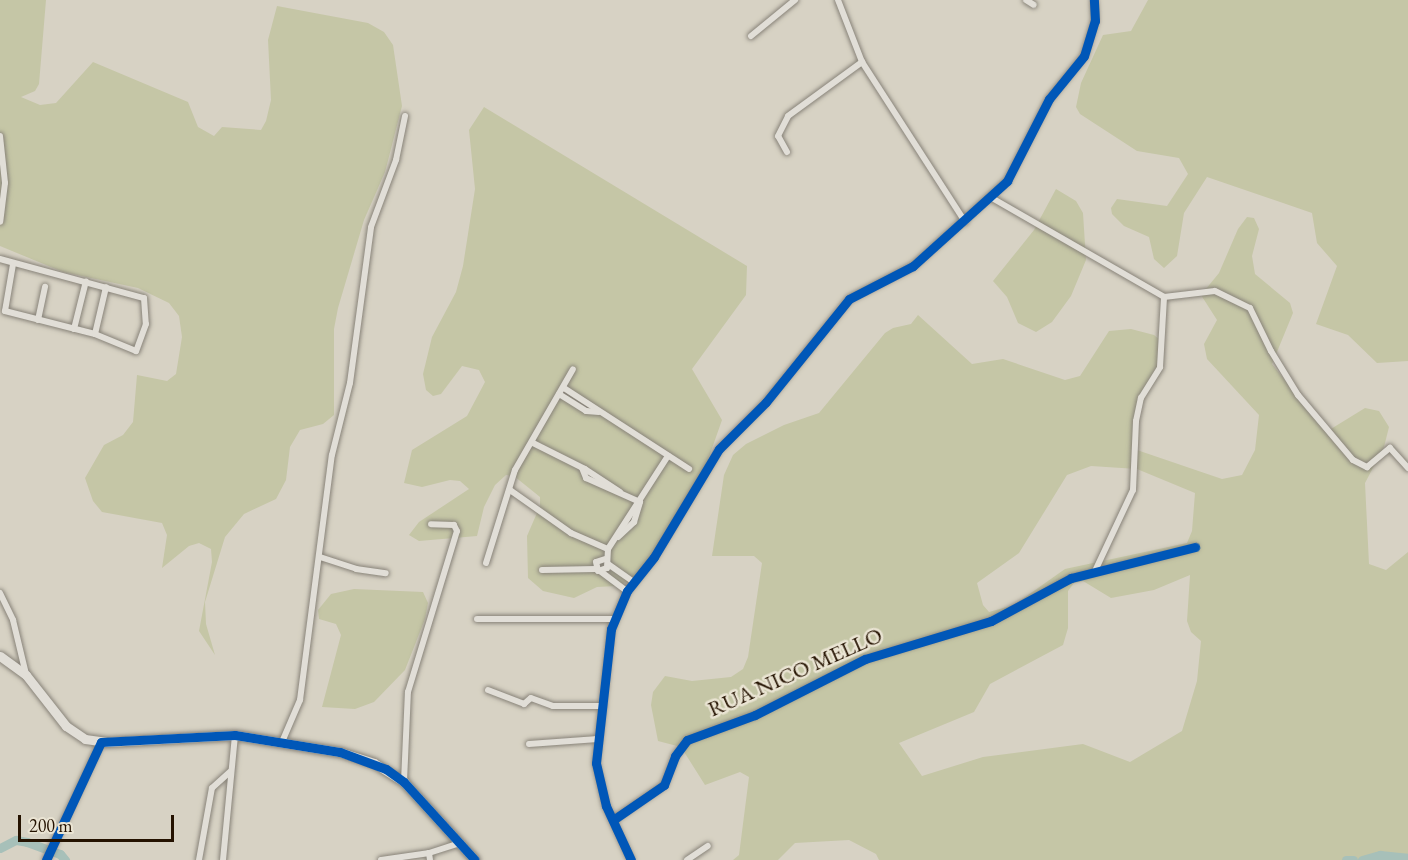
<!DOCTYPE html>
<style>
body{margin:0}
#map{position:relative;width:1408px;height:860px;overflow:hidden;background:#d7d2c4;font-family:"EB Garamond",serif}
div>[style]{position:absolute}
.green>*{inset:0;background:#c5c6a6}
.river>*{height:9px;margin:-4.5px;padding:0 4.5px;transform-origin:4.5px;border-radius:4.5px;background:#a7c0b9}
.roads{filter:drop-shadow(0 0 2px #888379) drop-shadow(0 0 2px #888379)}
.street>*{height:6px;margin:-3px;padding:0 3px;transform-origin:3px;border-radius:3px;background:#e1ded7}
.secondary>*{height:9px;margin:-4.5px;padding:0 4.5px;transform-origin:4.5px;border-radius:4.5px;background:#e1ded7}
.cycleway>*{height:9px;margin:-4.5px;padding:0 4.5px;transform-origin:4.5px;border-radius:4.5px;background:#0057b8}
span{translate:-50% -50%;white-space:nowrap;text-align:center;line-height:1.15;-webkit-text-stroke:5px #eae4d3;paint-order:stroke}
.street-label{font-size:22px;color:#241200}
.scale{position:absolute;left:18px;top:815px;width:156px;height:27px;box-sizing:border-box;border:3px solid #241200;border-top:0;padding-left:8px;font-size:18px;line-height:21px;white-space:nowrap;color:#241200;-webkit-text-stroke:4px #eae4d3;paint-order:stroke}
</style>
<div id="map">
<div class="green">
<i style="clip-path:polygon(0 0,46px 0,39px 84px,35px 91px,21px 97px,40px 105px,56px 103px,93px 62px,188px 102px,198px 127px,214px 136px,222px 127px,261px 130px,266px 121px,271px 100px,268px 40px,277px 6px,368px 23px,384px 32px,393px 45px,402px 106px,385px 172px,364px 220px,338px 308px,334px 329px,334px 415px,323px 424px,300px 430px,290px 447px,286px 480px,276px 499px,244px 514px,225px 537px,205px 602px,206px 624px,215px 655px,199px 631px,212px 562px,211px 549px,199px 543px,189px 546px,162px 568px,167px 535px,162px 523px,102px 512px,93px 501px,85px 478px,104px 445px,123px 435px,133px 422px,137px 375px,167px 381px,176px 374px,182px 337px,179px 316px,169px 303px,138px 288px,63px 272px,0 246px)"></i>
<i style="clip-path:polygon(1148px 0,1408px 0,1408px 361px,1377px 363px,1348px 335px,1316px 324px,1337px 266px,1317px 243px,1312px 213px,1207px 177px,1184px 213px,1177px 256px,1164px 268px,1154px 259px,1149px 237px,1124px 226px,1112px 214px,1111px 208px,1117px 199px,1167px 206px,1188px 174px,1179px 158px,1137px 151px,1080px 114px,1076px 107px,1081px 83px,1103px 35px,1131px 31px)"></i>
<i style="clip-path:polygon(484px 107px,747px 266px,746px 295px,692px 369px,722px 420px,698px 488px,666px 542px,629px 581px,616px 586px,597px 587px,574px 598px,543px 591px,528px 578px,527px 536px,540px 506px,540px 497px,514px 476px,506px 475px,495px 485px,484px 507px,477px 536px,419px 541px,409px 535px,419px 522px,469px 489px,460px 481px,450px 480px,422px 487px,404px 483px,412px 450px,467px 416px,485px 382px,479px 370px,462px 366px,441px 394px,433px 396px,426px 390px,423px 374px,432px 337px,456px 292px,463px 266px,475px 189px,469px 130px)"></i>
<i style="clip-path:polygon(1056px 189px,1076px 201px,1083px 213px,1086px 260px,1071px 296px,1052px 322px,1036px 332px,1018px 323px,1007px 297px,993px 281px,1034px 230px)"></i>
<i style="clip-path:polygon(evenodd,1247px 217px,1254px 218px,1259px 229px,1252px 256px,1255px 274px,1290px 303px,1293px 313px,1272px 364px,1326px 432px,1365px 408px,1379px 411px,1389px 427px,1384px 447px,1365px 483px,1369px 564px,1386px 570px,1408px 552px,1408px 860px,879px 860px,876px 854px,849px 840px,795px 843px,778px 860px,733px 860px,739px 855px,749px 777px,740px 772px,705px 785px,681px 747px,658px 741px,651px 705px,653px 692px,665px 676px,692px 681px,731px 677px,743px 669px,748px 657px,762px 563px,754px 556px,712px 556px,724px 475px,733px 455px,746px 444px,784px 425px,819px 413px,885px 333px,893px 328px,911px 324px,918px 315px,972px 364px,1003px 359px,1065px 380px,1080px 376px,1109px 331px,1131px 329px,1154px 335px,1160px 340px,1158px 365px,1134px 425px,1134px 449px,1222px 479px,1242px 475px,1255px 450px,1259px 415px,1207px 359px,1204px 344px,1217px 320px,1201px 295px,1219px 273px,1238px 229px,1247px 217px,1091px 466px,1137px 469px,1195px 493px,1192px 531px,1187px 543px,1065px 569px,1014px 605px,989px 612px,983px 605px,977px 583px,1019px 553px,1067px 475px,1091px 466px,1247px 217px,1190px 575px,1187px 621px,1191px 632px,1201px 641px,1197px 681px,1182px 731px,1130px 762px,1083px 744px,983px 757px,922px 776px,899px 743px,974px 712px,990px 684px,1063px 645px,1068px 628px,1068px 591px,1074px 583px,1083px 581px,1111px 598px,1154px 590px,1190px 575px)"></i>
<i style="clip-path:polygon(354px 589px,423px 592px,428px 603px,425px 619px,405px 670px,374px 702px,355px 709px,322px 707px,341px 635px,336px 624px,319px 619px,318px 610px,331px 594px)"></i>
</div>
<div class="river">
<i style="left:0;top:848px;width:18px;rotate:-27deg"></i>
<i style="left:16px;top:840px;width:11px;rotate:10deg"></i>
<i style="left:27px;top:842px;width:35px;rotate:20deg"></i>
<i style="left:60px;top:854px;width:8px;rotate:50deg"></i>
<i style="left:1346px;top:860px;width:7px"></i>
<i style="left:1362px;top:860px;width:19px;rotate:-16deg"></i>
<i style="left:1380px;top:855px;width:28px;rotate:6deg"></i>
</div>
<div class="roads">
<div class="street">
<i style="left:838px;top:0;width:66px;rotate:68.8deg"></i>
<i style="left:862px;top:62px;width:190px;rotate:57.2deg"></i>
<i style="left:1026px;top:0;width:9px;rotate:32deg"></i>
<i style="left:751px;top:36px;width:57px;rotate:-39.3deg"></i>
<i style="left:0;top:136px;width:47px;rotate:83.9deg"></i>
<i style="left:5px;top:183px;width:39px;rotate:97deg"></i>
<i style="left:787px;top:152px;width:18px;rotate:-119deg"></i>
<i style="left:778px;top:136px;width:22px;rotate:-63deg"></i>
<i style="left:788px;top:116px;width:92px;rotate:-36.1deg"></i>
<i style="left:992px;top:198px;width:198px;rotate:29.9deg"></i>
<i style="left:0;top:259px;width:149px;rotate:15.2deg"></i>
<i style="left:144px;top:298px;width:26px;rotate:86deg"></i>
<i style="left:146px;top:324px;width:29px;rotate:110deg"></i>
<i style="left:136px;top:351px;width:44px;rotate:-157.5deg"></i>
<i style="left:95px;top:334px;width:93px;rotate:-165.7deg"></i>
<i style="left:5px;top:311px;width:48px;rotate:-80.3deg"></i>
<i style="left:1164px;top:297px;width:51px;rotate:-6.7deg"></i>
<i style="left:1215px;top:291px;width:39px;rotate:26deg"></i>
<i style="left:1250px;top:308px;width:48px;rotate:64deg"></i>
<i style="left:1271px;top:351px;width:52px;rotate:58.5deg"></i>
<i style="left:1298px;top:395px;width:85px;rotate:49.8deg"></i>
<i style="left:1353px;top:460px;width:16px;rotate:27deg"></i>
<i style="left:1367px;top:467px;width:30px;rotate:-40deg"></i>
<i style="left:1390px;top:448px;width:27px;rotate:48deg"></i>
<i style="left:38px;top:320px;width:34px;rotate:-78deg"></i>
<i style="left:74px;top:329px;width:49px;rotate:-76deg"></i>
<i style="left:95px;top:334px;width:48px;rotate:-76.8deg"></i>
<i style="left:564px;top:388px;width:149px;rotate:32.9deg"></i>
<i style="left:559px;top:394px;width:32px;rotate:32deg"></i>
<i style="left:586px;top:411px;width:13px;rotate:4deg"></i>
<i style="left:533px;top:443px;width:58px;rotate:26.6deg"></i>
<i style="left:585px;top:469px;width:42px;rotate:33.3deg"></i>
<i style="left:582px;top:468px;width:11px;rotate:68deg"></i>
<i style="left:586px;top:478px;width:59px;rotate:24deg"></i>
<i style="left:510px;top:490px;width:75px;rotate:35.2deg"></i>
<i style="left:571px;top:533px;width:40px;rotate:23.4deg"></i>
<i style="left:618px;top:537px;width:22px;rotate:-43deg"></i>
<i style="left:634px;top:522px;width:21px;rotate:-73deg"></i>
<i style="left:320px;top:557px;width:38px;rotate:18deg"></i>
<i style="left:356px;top:569px;width:30px;rotate:8deg"></i>
<i style="left:605px;top:559px;width:9px;rotate:162deg"></i>
<i style="left:596px;top:562px;width:9px;rotate:77deg"></i>
<i style="left:598px;top:571px;width:9px;rotate:-18deg"></i>
<i style="left:607px;top:568px;width:19px;rotate:-87deg"></i>
<i style="left:608px;top:549px;width:111px;rotate:-57.2deg"></i>
<i style="left:486px;top:563px;width:97px;rotate:-72.7deg"></i>
<i style="left:515px;top:470px;width:116px;rotate:-60.1deg"></i>
<i style="left:608px;top:564px;width:32px;rotate:35deg"></i>
<i style="left:542px;top:570px;width:54px;rotate:-1.1deg"></i>
<i style="left:600px;top:571px;width:34px;rotate:37deg"></i>
<i style="left:1095px;top:571px;width:89px;rotate:-64.9deg"></i>
<i style="left:1133px;top:490px;width:69px;rotate:-87.5deg"></i>
<i style="left:1136px;top:421px;width:24px;rotate:-78deg"></i>
<i style="left:1141px;top:398px;width:36px;rotate:-58deg"></i>
<i style="left:1160px;top:367px;width:70px;rotate:-86.7deg"></i>
<i style="left:0;top:593px;width:30px;rotate:64deg"></i>
<i style="left:13px;top:620px;width:56px;rotate:76.5deg"></i>
<i style="left:477px;top:619px;width:136px"></i>
<i style="left:488px;top:690px;width:39px;rotate:21deg"></i>
<i style="left:524px;top:704px;width:9px;rotate:-41deg"></i>
<i style="left:531px;top:698px;width:23px;rotate:20deg"></i>
<i style="left:553px;top:706px;width:50px"></i>
<i style="left:282px;top:742px;width:46px;rotate:-66.8deg"></i>
<i style="left:300px;top:700px;width:247px;rotate:-82.6deg"></i>
<i style="left:332px;top:455px;width:74px;rotate:-76deg"></i>
<i style="left:350px;top:383px;width:157px;rotate:-82.3deg"></i>
<i style="left:371px;top:227px;width:72px;rotate:-69.5deg"></i>
<i style="left:396px;top:160px;width:45px;rotate:-78.4deg"></i>
<i style="left:529px;top:744px;width:69px;rotate:-4.1deg"></i>
<i style="left:404px;top:782px;width:90px;rotate:-87.5deg"></i>
<i style="left:408px;top:692px;width:168px;rotate:-73.1deg"></i>
<i style="left:457px;top:531px;width:7px;rotate:-117deg"></i>
<i style="left:454px;top:525px;width:23px;rotate:-178deg"></i>
<i style="left:613px;top:820px;width:62px;rotate:-34.5deg"></i>
<i style="left:664px;top:785px;width:31px;rotate:-69deg"></i>
<i style="left:675px;top:756px;width:20px;rotate:-53deg"></i>
<i style="left:687px;top:740px;width:72px;rotate:-20.2deg"></i>
<i style="left:755px;top:715px;width:123px;rotate:-27deg"></i>
<i style="left:865px;top:659px;width:132px;rotate:-16.8deg"></i>
<i style="left:991px;top:621px;width:91px;rotate:-28.3deg"></i>
<i style="left:1071px;top:578px;width:128px;rotate:-14deg"></i>
<i style="left:46px;top:860px;width:130px;rotate:-65deg"></i>
<i style="left:199px;top:860px;width:73px;rotate:-79.8deg"></i>
<i style="left:212px;top:788px;width:25px;rotate:-42deg"></i>
<i style="left:223px;top:860px;width:126px;rotate:-84.5deg"></i>
<i style="left:381px;top:860px;width:49px;rotate:-8.3deg"></i>
<i style="left:430px;top:860px;width:7px;rotate:-98deg"></i>
<i style="left:429px;top:853px;width:33px;rotate:-18deg"></i>
<i style="left:631px;top:860px;width:60px;rotate:-114.8deg"></i>
<i style="left:606px;top:806px;width:44px;rotate:-103.1deg"></i>
<i style="left:596px;top:763px;width:135px;rotate:-83.6deg"></i>
<i style="left:611px;top:629px;width:41px;rotate:-67.2deg"></i>
<i style="left:627px;top:591px;width:43px;rotate:-51.5deg"></i>
<i style="left:654px;top:557px;width:126px;rotate:-59deg"></i>
<i style="left:719px;top:449px;width:66px;rotate:-45deg"></i>
<i style="left:766px;top:402px;width:132px;rotate:-51.1deg"></i>
<i style="left:849px;top:299px;width:72px;rotate:-27.3deg"></i>
<i style="left:913px;top:266px;width:127px;rotate:-42.1deg"></i>
<i style="left:1007px;top:181px;width:92px;rotate:-62.9deg"></i>
<i style="left:1049px;top:99px;width:55px;rotate:-50.9deg"></i>
<i style="left:1084px;top:56px;width:37px;rotate:-73deg"></i>
<i style="left:1095px;top:21px;width:21px;rotate:-93deg"></i>
<i style="left:687px;top:860px;width:25px;rotate:-34deg"></i>
</div>
<div class="secondary">
<i style="left:0;top:656px;width:32px;rotate:36deg"></i>
<i style="left:26px;top:675px;width:65px;rotate:51.9deg"></i>
<i style="left:66px;top:726px;width:23px;rotate:34deg"></i>
<i style="left:85px;top:739px;width:22px;rotate:8deg"></i>
<i style="left:107px;top:742px;width:128px;rotate:-3.1deg"></i>
<i style="left:235px;top:735px;width:106px;rotate:9.2deg"></i>
<i style="left:340px;top:752px;width:36px;rotate:18deg"></i>
<i style="left:374px;top:763px;width:36px;rotate:32deg"></i>
<i style="left:404px;top:782px;width:105px;rotate:47.7deg"></i>
</div>
</div>
<div class="cycleway">
<i style="left:613px;top:820px;width:62px;rotate:-34.5deg"></i>
<i style="left:664px;top:785px;width:31px;rotate:-69deg"></i>
<i style="left:675px;top:756px;width:20px;rotate:-53deg"></i>
<i style="left:687px;top:740px;width:72px;rotate:-20.2deg"></i>
<i style="left:755px;top:715px;width:123px;rotate:-27deg"></i>
<i style="left:865px;top:659px;width:132px;rotate:-16.8deg"></i>
<i style="left:991px;top:621px;width:91px;rotate:-28.3deg"></i>
<i style="left:1071px;top:578px;width:128px;rotate:-14deg"></i>
<i style="left:46px;top:860px;width:130px;rotate:-65deg"></i>
<i style="left:101px;top:742px;width:134px;rotate:-3deg"></i>
<i style="left:235px;top:735px;width:106px;rotate:9.2deg"></i>
<i style="left:340px;top:752px;width:49px;rotate:20.3deg"></i>
<i style="left:386px;top:769px;width:22px;rotate:36deg"></i>
<i style="left:404px;top:782px;width:105px;rotate:47.7deg"></i>
<i style="left:631px;top:860px;width:60px;rotate:-114.8deg"></i>
<i style="left:606px;top:806px;width:44px;rotate:-103.1deg"></i>
<i style="left:596px;top:763px;width:135px;rotate:-83.6deg"></i>
<i style="left:611px;top:629px;width:41px;rotate:-67.2deg"></i>
<i style="left:627px;top:591px;width:43px;rotate:-51.5deg"></i>
<i style="left:654px;top:557px;width:126px;rotate:-59deg"></i>
<i style="left:719px;top:449px;width:66px;rotate:-45deg"></i>
<i style="left:766px;top:402px;width:132px;rotate:-51.1deg"></i>
<i style="left:849px;top:299px;width:72px;rotate:-27.3deg"></i>
<i style="left:913px;top:266px;width:127px;rotate:-42.1deg"></i>
<i style="left:1007px;top:181px;width:92px;rotate:-62.9deg"></i>
<i style="left:1049px;top:99px;width:55px;rotate:-50.9deg"></i>
<i style="left:1084px;top:56px;width:37px;rotate:-73deg"></i>
<i style="left:1095px;top:21px;width:21px;rotate:-93deg"></i>
</div>
<div class="street-label">
<span style="left:795px;top:672px;rotate:-24deg">RUA NICO MELLO</span>
</div>
<div class="scale">200 m</div>
</div>
